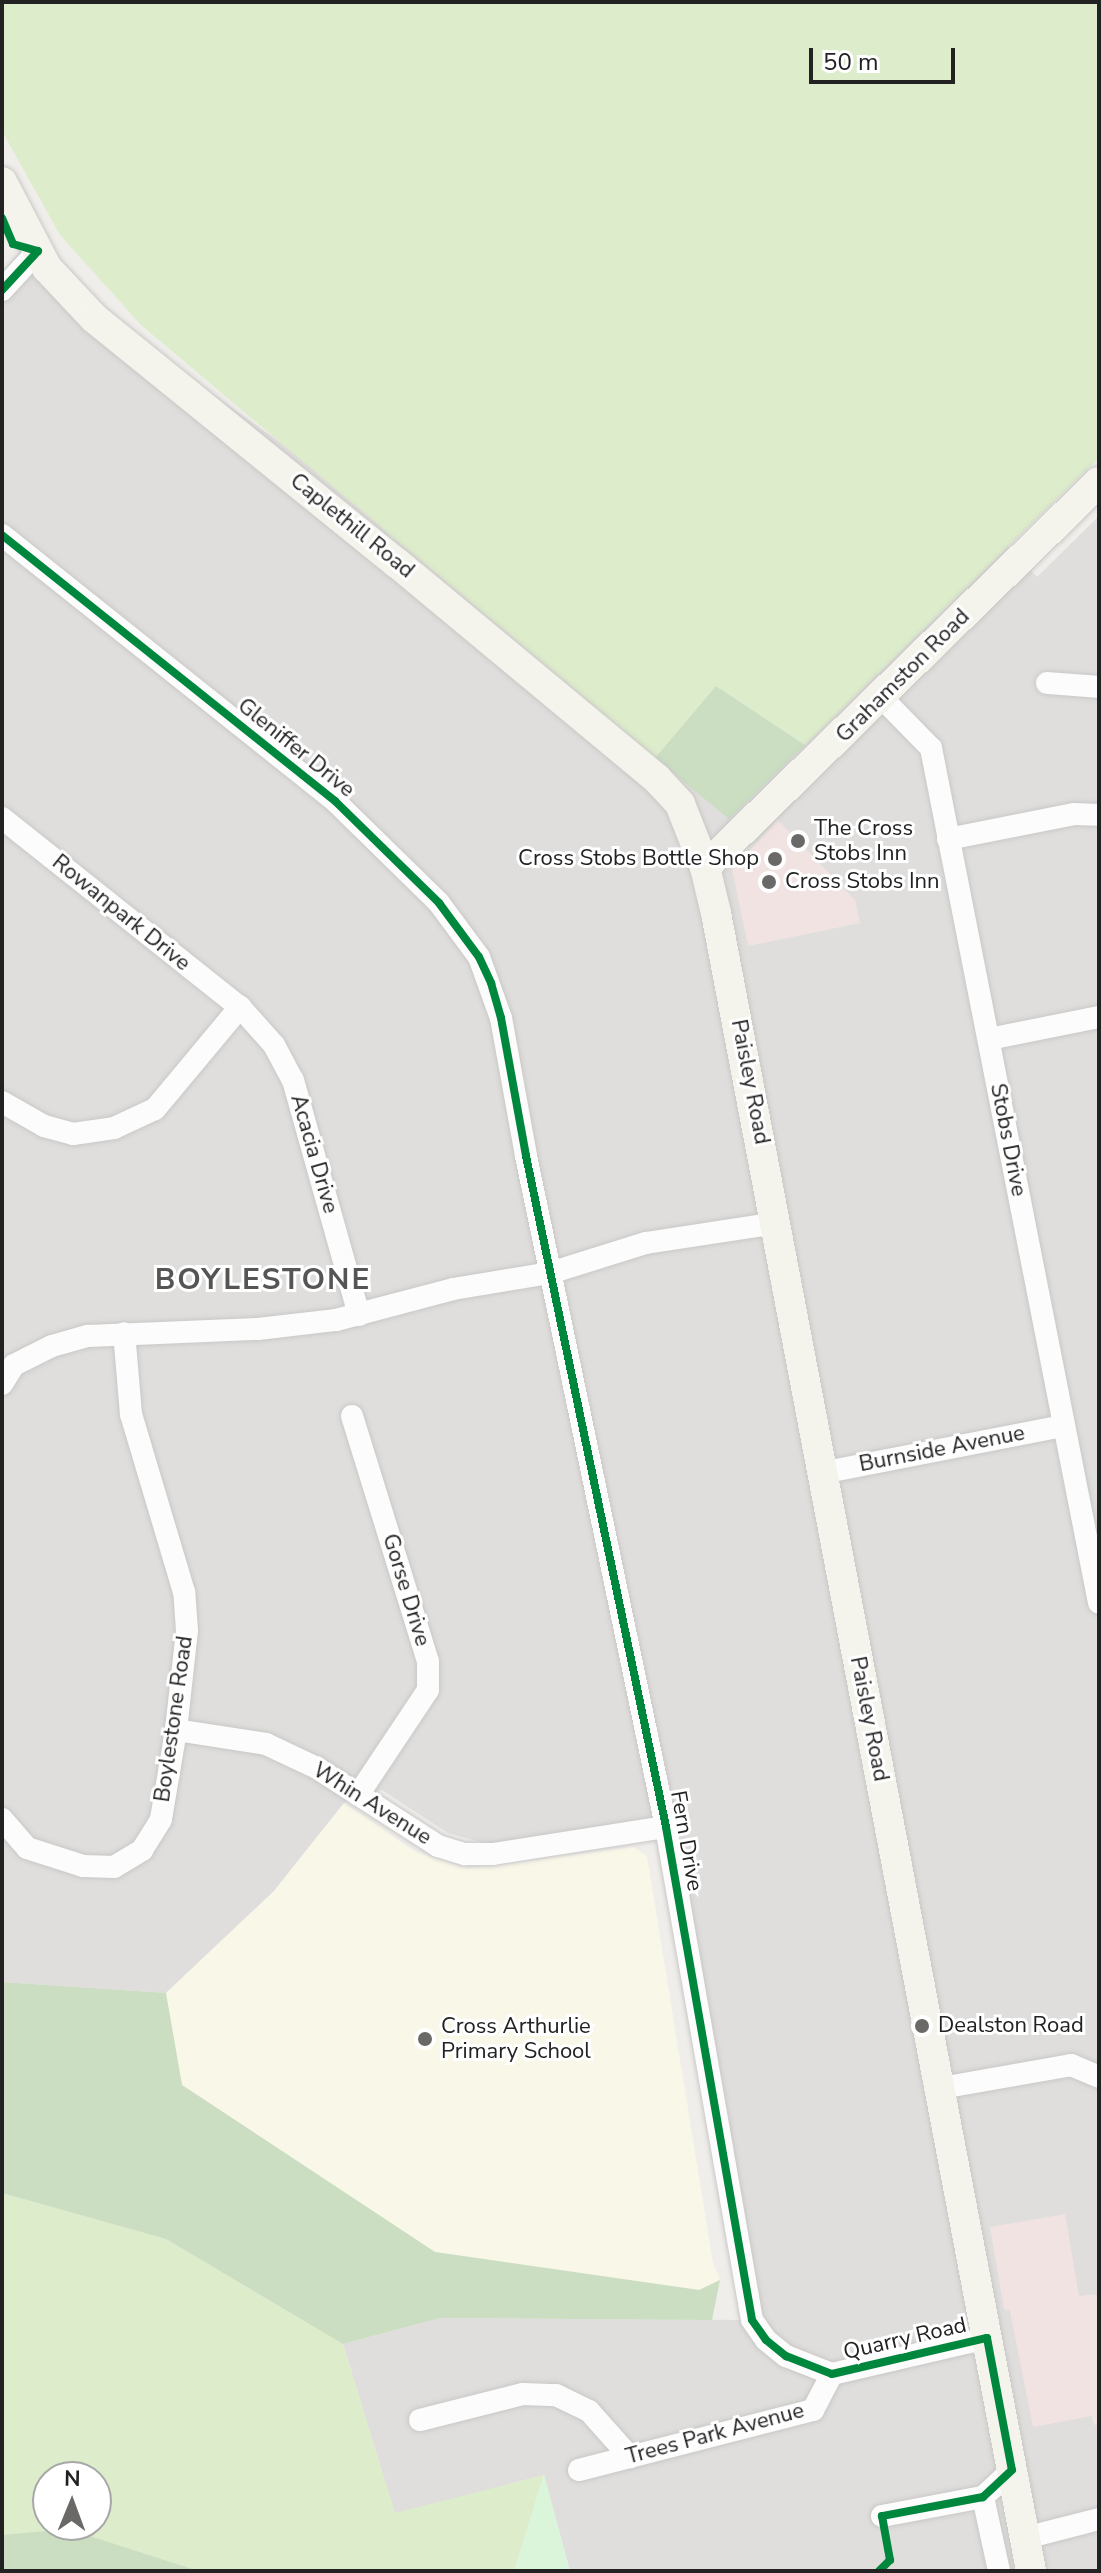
<!DOCTYPE html>
<style>
body{margin:0}
#map{position:relative;width:1101px;height:2573px;overflow:hidden;background:#f0eeeb;font-family:"Nunito Sans",sans-serif}
div>[style]{position:absolute}
.residential>*{inset:0;background:#dfdedc}
.commercial>*{inset:0;background:#f1e3e1}
.education>*{inset:0;background:#f8f7e8}
.grass>*{inset:0;background:#ddeccb}
.forest>*{inset:0;background:#cbdec1}
.park>*{inset:0;background:#daf5da}
.roads{filter:drop-shadow(0 0 2px #c9c8c7) drop-shadow(0 0 2px #c9c8c7)}
.minor>*{height:22px;margin:-11px;padding:0 11px;transform-origin:11px;border-radius:11px;background:#fdfcfc}
.secondary>*{height:30px;margin:-15px;padding:0 15px;transform-origin:15px;border-radius:15px;background:#f4f4ed}
.cycleway>*{height:8px;margin:-4px;padding:0 4px;transform-origin:4px;border-radius:4px;background:#00873e}
.dots>*{width:22px;height:22px;translate:-50% -50%;box-sizing:border-box;border:4px solid #fff;border-radius:50%}
span{translate:-50% -50%;white-space:nowrap;text-align:center;line-height:1.15;-webkit-text-stroke:6px #fff;paint-order:stroke}
.street-label{font-size:22px;color:#222}
.poi-label{font-size:22px;color:#222}
.left{translate:0 -50%;text-align:left}
.right{translate:-100% -50%;text-align:right}
.district-label{font-size:30px;color:#555;font-weight:700;letter-spacing:2px}
.frame{position:absolute;inset:0;border:4px solid #222;pointer-events:none}
.north{position:absolute;left:32px;top:2461px;width:80px;height:80px;box-sizing:border-box;background:#fff;border:2px solid #a7a7a7;border-radius:50%;rotate:1deg;font-size:22px;font-weight:700;line-height:32px;text-align:center;color:#222}
.north::after{content:'';display:block;margin:auto;width:28px;height:36px;background:#6a6968;clip-path:polygon(50% 0,100% 100%,50% 72%,0 100%)}
.scale{position:absolute;left:809px;top:48px;width:146px;height:36px;box-sizing:border-box;border:4px solid #222;border-top:0;padding-left:10px;font-size:24px;line-height:28px;white-space:nowrap;color:#222;-webkit-text-stroke:6px #fff;paint-order:stroke}
</style>
<div id="map">
<div class="residential">
<i style="clip-path:polygon(39px 229px,64px 270px,119px 327px,312px 465px,729px 818px,1008px 546px,1037px 577px,1099px 516px,1099px 2571px,570px 2571px,544px 2475px,395px 2514px,343px 2344px,440px 2318px,752px 2320px,679px 1818px,488px 1844px,448px 1833px,382px 1790px,344px 1803px,274px 1891px,166px 1993px,2px 1982px,2px 273px)"></i>
</div>
<div class="commercial">
<i style="clip-path:polygon(778px 820px,855px 900px,860px 923px,748px 946px,732px 869px)"></i>
<i style="clip-path:polygon(1065px 2214px,1079px 2296px,1096px 2294px,1099px 2309px,1099px 2424px,1094px 2425px,1092px 2416px,1033px 2427px,1010px 2311px,1004px 2309px,990px 2227px)"></i>
</div>
<div class="education">
<i style="clip-path:polygon(344px 1803px,416px 1852px,468px 1869px,633px 1847px,647px 1856px,713px 2263px,720px 2280px,700px 2290px,435px 2252px,182px 2085px,166px 1993px,274px 1891px)"></i>
</div>
<div class="grass">
<i style="clip-path:polygon(2px 2px,1099px 2px,1099px 458px,805px 745px,716px 686px,655px 758px,141px 325px,60px 235px,2px 131px)"></i>
<i style="clip-path:polygon(evenodd,2px 2193px,166px 2239px,343px 2344px,395px 2513px,544px 2475px,514px 2571px,2px 2571px,2px 2193px,48px 2477px,96px 2477px,96px 2525px,48px 2525px,48px 2477px)"></i>
</div>
<div class="forest">
<i style="clip-path:polygon(716px 686px,805px 745px,729px 819px,655px 758px)"></i>
<i style="clip-path:polygon(2px 1982px,166px 1993px,182px 2085px,435px 2252px,699px 2290px,720px 2280px,712px 2320px,440px 2318px,343px 2344px,166px 2239px,2px 2193px)"></i>
<i style="clip-path:polygon(68px 2529px,192px 2569px,194px 2571px,2px 2571px,2px 2535px)"></i>
</div>
<div class="park">
<i style="clip-path:polygon(544px 2475px,570px 2571px,514px 2571px)"></i>
</div>
<div class="roads">
<div class="minor">
<i style="left:2px;top:290px;width:53px;rotate:-47.3deg"></i>
<i style="left:2px;top:535px;width:426px;rotate:38.6deg"></i>
<i style="left:335px;top:801px;width:146px;rotate:44.4deg"></i>
<i style="left:439px;top:903px;width:67px;rotate:53.5deg"></i>
<i style="left:479px;top:957px;width:65px;rotate:70.2deg"></i>
<i style="left:501px;top:1018px;width:140px;rotate:79.7deg"></i>
<i style="left:526px;top:1156px;width:685px;rotate:78.21deg"></i>
<i style="left:666px;top:1827px;width:500px;rotate:80.1deg"></i>
<i style="left:752px;top:2320px;width:24px;rotate:55deg"></i>
<i style="left:766px;top:2340px;width:26px;rotate:39deg"></i>
<i style="left:786px;top:2356px;width:49px;rotate:21.4deg"></i>
<i style="left:832px;top:2374px;width:159px;rotate:-13.1deg"></i>
<i style="left:1047px;top:683px;width:52px;rotate:4.4deg"></i>
<i style="left:881px;top:697px;width:71px;rotate:45.6deg"></i>
<i style="left:931px;top:748px;width:871px;rotate:78.88deg"></i>
<i style="left:2px;top:818px;width:304px;rotate:38.5deg"></i>
<i style="left:240px;top:1007px;width:51px;rotate:48.2deg"></i>
<i style="left:274px;top:1045px;width:40px;rotate:62deg"></i>
<i style="left:293px;top:1080px;width:244px;rotate:74.3deg"></i>
<i style="left:948px;top:839px;width:128px;rotate:-11.2deg"></i>
<i style="left:1074px;top:814px;width:25px;rotate:2deg"></i>
<i style="left:989px;top:1039px;width:112px;rotate:-11.3deg"></i>
<i style="left:2px;top:1102px;width:48px;rotate:29.7deg"></i>
<i style="left:44px;top:1126px;width:30px;rotate:15deg"></i>
<i style="left:73px;top:1134px;width:41px;rotate:-8.3deg"></i>
<i style="left:114px;top:1128px;width:45px;rotate:-24.9deg"></i>
<i style="left:155px;top:1109px;width:133px;rotate:-50.2deg"></i>
<i style="left:2px;top:1384px;width:22px;rotate:-58deg"></i>
<i style="left:14px;top:1365px;width:42px;rotate:-26.6deg"></i>
<i style="left:52px;top:1346px;width:37px;rotate:-16deg"></i>
<i style="left:88px;top:1336px;width:170px;rotate:-2.4deg"></i>
<i style="left:258px;top:1329px;width:79px;rotate:-6.6deg"></i>
<i style="left:336px;top:1320px;width:121px;rotate:-14.8deg"></i>
<i style="left:453px;top:1289px;width:98px;rotate:-9.4deg"></i>
<i style="left:550px;top:1273px;width:101px;rotate:-17.4deg"></i>
<i style="left:646px;top:1243px;width:133px;rotate:-8.7deg"></i>
<i style="left:352px;top:1416px;width:257px;rotate:72.8deg"></i>
<i style="left:428px;top:1662px;width:28px;rotate:90deg"></i>
<i style="left:428px;top:1690px;width:126px;rotate:123.7deg"></i>
<i style="left:821px;top:1473px;width:247px;rotate:-11deg"></i>
<i style="left:176px;top:1730px;width:91px;rotate:8.8deg"></i>
<i style="left:266px;top:1744px;width:56px;rotate:25.2deg"></i>
<i style="left:317px;top:1768px;width:144px;rotate:32.8deg"></i>
<i style="left:438px;top:1846px;width:28px;rotate:17deg"></i>
<i style="left:465px;top:1854px;width:28px"></i>
<i style="left:493px;top:1854px;width:175px;rotate:-8.9deg"></i>
<i style="left:2px;top:1819px;width:38px;rotate:49deg"></i>
<i style="left:27px;top:1848px;width:59px;rotate:17.8deg"></i>
<i style="left:83px;top:1866px;width:31px;rotate:2deg"></i>
<i style="left:114px;top:1867px;width:33px;rotate:-31deg"></i>
<i style="left:142px;top:1850px;width:36px;rotate:-58deg"></i>
<i style="left:161px;top:1819px;width:90px;rotate:-80.4deg"></i>
<i style="left:176px;top:1730px;width:100px;rotate:-83.7deg"></i>
<i style="left:187px;top:1631px;width:39px;rotate:-94deg"></i>
<i style="left:184px;top:1592px;width:186px;rotate:-106.6deg"></i>
<i style="left:131px;top:1414px;width:81px;rotate:-94.9deg"></i>
<i style="left:941px;top:2088px;width:132px;rotate:-10deg"></i>
<i style="left:1071px;top:2065px;width:30px;rotate:23deg"></i>
<i style="left:420px;top:2420px;width:106px;rotate:-14.2deg"></i>
<i style="left:523px;top:2394px;width:33px;rotate:2deg"></i>
<i style="left:556px;top:2395px;width:37px;rotate:26deg"></i>
<i style="left:589px;top:2411px;width:62px;rotate:48.3deg"></i>
<i style="left:579px;top:2470px;width:242px;rotate:-14.4deg"></i>
<i style="left:813px;top:2410px;width:41px;rotate:-62.2deg"></i>
<i style="left:983px;top:2497px;width:76px;rotate:77.8deg"></i>
<i style="left:882px;top:2516px;width:103px;rotate:-10.7deg"></i>
<i style="left:983px;top:2497px;width:40px;rotate:-43deg"></i>
<i style="left:1025px;top:2538px;width:76px;rotate:-14.4deg"></i>
</div>
<div class="secondary">
<i style="left:2px;top:182px;width:97px;rotate:62.4deg"></i>
<i style="left:47px;top:268px;width:69px;rotate:46.8deg"></i>
<i style="left:94px;top:318px;width:390px;rotate:39deg"></i>
<i style="left:397px;top:563px;width:338px;rotate:39.7deg"></i>
<i style="left:657px;top:779px;width:34px;rotate:47deg"></i>
<i style="left:680px;top:804px;width:68px;rotate:68.4deg"></i>
<i style="left:705px;top:867px;width:47px;rotate:76.6deg"></i>
<i style="left:716px;top:913px;width:1688px;rotate:79.24deg"></i>
<i style="left:705px;top:867px;width:551px;rotate:-44.34deg"></i>
</div>
</div>
<div class="cycleway">
<i style="left:2px;top:218px;width:28px;rotate:67deg"></i>
<i style="left:13px;top:244px;width:26px;rotate:16deg"></i>
<i style="left:38px;top:251px;width:53px;rotate:132.7deg"></i>
<i style="left:2px;top:535px;width:426px;rotate:38.6deg"></i>
<i style="left:335px;top:801px;width:146px;rotate:44.4deg"></i>
<i style="left:439px;top:903px;width:67px;rotate:53.5deg"></i>
<i style="left:479px;top:957px;width:29px;rotate:65deg"></i>
<i style="left:491px;top:983px;width:36px;rotate:74deg"></i>
<i style="left:501px;top:1018px;width:140px;rotate:79.7deg"></i>
<i style="left:526px;top:1156px;width:685px;rotate:78.21deg"></i>
<i style="left:666px;top:1827px;width:500px;rotate:80.1deg"></i>
<i style="left:752px;top:2320px;width:24px;rotate:55deg"></i>
<i style="left:766px;top:2340px;width:26px;rotate:39deg"></i>
<i style="left:786px;top:2356px;width:49px;rotate:21.4deg"></i>
<i style="left:832px;top:2374px;width:159px;rotate:-13.1deg"></i>
<i style="left:987px;top:2338px;width:134px;rotate:79.3deg"></i>
<i style="left:1012px;top:2470px;width:40px;rotate:137deg"></i>
<i style="left:983px;top:2497px;width:103px;rotate:169.3deg"></i>
<i style="left:882px;top:2516px;width:45px;rotate:79.7deg"></i>
<i style="left:890px;top:2560px;width:16px;rotate:135deg"></i>
</div>
<div class="dots">
<i style="left:798px;top:841px;background:#6a6968"></i>
<i style="left:775px;top:859px;background:#6a6968"></i>
<i style="left:769px;top:882px;background:#6a6968"></i>
<i style="left:922px;top:2026px;background:#6a6968"></i>
<i style="left:425px;top:2039px;background:#6a6968"></i>
</div>
<div class="street-label">
<span style="left:352px;top:526px;rotate:39deg">Caplethill Road</span>
<span style="left:903px;top:676px;rotate:-45deg">Grahamston Road</span>
<span style="left:296px;top:748px;rotate:39deg">Gleniffer Drive</span>
<span style="left:121px;top:913px;rotate:39deg">Rowanpark Drive</span>
<span style="left:750px;top:1082px;rotate:79deg">Paisley Road</span>
<span style="left:1008px;top:1140px;rotate:79deg">Stobs Drive</span>
<span style="left:314px;top:1154px;rotate:74deg">Acacia Drive</span>
<span style="left:942px;top:1449px;rotate:-11deg">Burnside Avenue</span>
<span style="left:406px;top:1590px;rotate:73deg">Gorse Drive</span>
<span style="left:174px;top:1719px;rotate:-82deg">Boylestone Road</span>
<span style="left:869px;top:1719px;rotate:79deg">Paisley Road</span>
<span style="left:372px;top:1804px;rotate:32deg">Whin Avenue</span>
<span style="left:686px;top:1841px;rotate:80deg">Fern Drive</span>
<span style="left:905px;top:2339px;rotate:-13deg">Quarry Road</span>
<span style="left:715px;top:2434px;rotate:-15deg">Trees Park Avenue</span>
</div>
<div class="poi-label">
<span class="left" style="left:814px;top:841px">The Cross<br>Stobs Inn</span>
<span class="right" style="left:759px;top:859px">Cross Stobs Bottle Shop</span>
<span class="left" style="left:785px;top:882px">Cross Stobs Inn</span>
<span class="left" style="left:441px;top:2039px">Cross Arthurlie<br>Primary School</span>
<span class="left" style="left:938px;top:2026px">Dealston Road</span>
</div>
<div class="district-label">
<span style="left:263px;top:1280px">BOYLESTONE</span>
</div>
<div class="frame"></div>
<div class="north">N</div>
<div class="scale">50 m</div>
</div>
